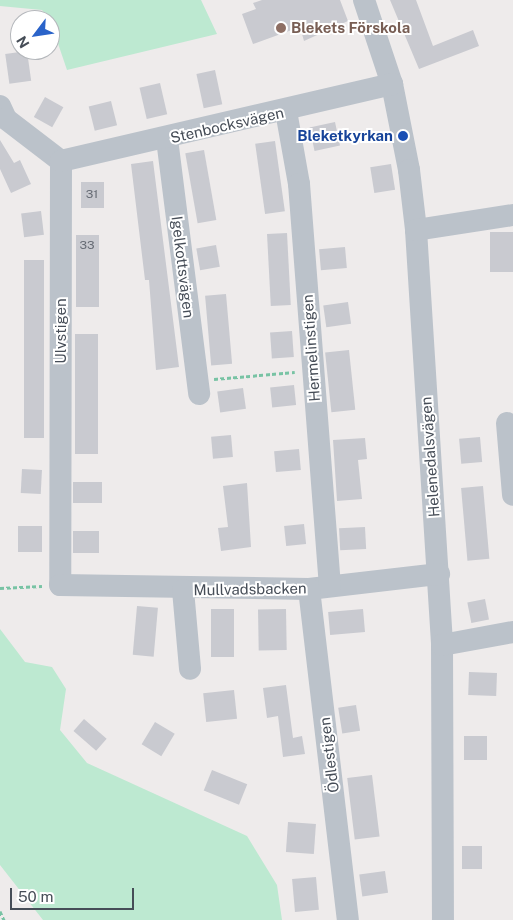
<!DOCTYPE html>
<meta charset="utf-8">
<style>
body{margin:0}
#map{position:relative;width:513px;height:920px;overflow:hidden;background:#eeebeb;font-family:"Public Sans",sans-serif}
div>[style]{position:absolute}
.green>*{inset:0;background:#bde9d1}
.building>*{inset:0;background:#c9cad0;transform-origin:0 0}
.path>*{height:3px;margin-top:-1.5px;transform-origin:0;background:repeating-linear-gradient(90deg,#78c3a4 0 4px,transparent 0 6.5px)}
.minor>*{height:22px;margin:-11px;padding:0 11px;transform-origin:11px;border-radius:11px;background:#bbc2ca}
.dots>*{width:14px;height:14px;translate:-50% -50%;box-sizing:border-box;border:2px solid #fff;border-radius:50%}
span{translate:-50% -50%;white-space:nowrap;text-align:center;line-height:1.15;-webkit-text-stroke:4px #fff;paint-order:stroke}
.number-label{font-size:12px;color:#676c75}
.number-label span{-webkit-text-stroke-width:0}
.education-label{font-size:15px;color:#785e54;font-weight:700}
.left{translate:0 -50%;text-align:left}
.street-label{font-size:15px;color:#464d57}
.transit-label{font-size:15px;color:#164399;font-weight:700}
.right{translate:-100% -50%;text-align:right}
.north{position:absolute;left:10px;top:10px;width:50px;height:50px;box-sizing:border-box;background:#fff;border:1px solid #b5b8bc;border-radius:50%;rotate:239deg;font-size:14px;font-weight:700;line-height:20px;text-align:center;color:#464d57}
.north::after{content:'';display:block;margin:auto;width:18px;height:22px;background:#2a63c9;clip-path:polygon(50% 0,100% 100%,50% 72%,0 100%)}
.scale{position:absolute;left:10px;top:888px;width:124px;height:22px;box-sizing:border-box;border:2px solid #464d57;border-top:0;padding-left:6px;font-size:15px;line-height:18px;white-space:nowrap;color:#464d57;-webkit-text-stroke:4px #fff;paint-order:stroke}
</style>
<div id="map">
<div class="green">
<i style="clip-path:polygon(0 0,201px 0,217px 34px,67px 70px,50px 20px,42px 10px,0 6px)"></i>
<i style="clip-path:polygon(0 629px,25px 662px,52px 667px,66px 689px,60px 730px,87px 763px,247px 836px,277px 885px,282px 920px,43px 920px,0 865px)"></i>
</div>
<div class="building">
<i style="clip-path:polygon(262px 0,340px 0,348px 21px,304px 41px,300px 27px,253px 44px,242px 14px,256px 9px,253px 3px)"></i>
<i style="clip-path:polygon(390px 0,416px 0,433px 46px,473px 30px,479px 46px,419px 69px)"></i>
<i style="left:27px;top:51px;width:30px;height:22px;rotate:82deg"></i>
<i style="left:215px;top:70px;width:35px;height:19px;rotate:78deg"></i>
<i style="left:160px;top:83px;width:32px;height:21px;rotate:77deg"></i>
<i style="left:45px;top:97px;width:21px;height:23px;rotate:29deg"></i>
<i style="left:111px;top:101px;width:25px;height:23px;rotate:76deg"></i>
<i style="left:335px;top:122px;width:24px;height:26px;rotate:78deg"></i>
<i style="clip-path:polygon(0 140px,14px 163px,20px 160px,31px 184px,11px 193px,0 169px)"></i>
<i style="left:275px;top:141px;width:71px;height:20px;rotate:82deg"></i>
<i style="left:204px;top:150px;width:71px;height:19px;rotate:80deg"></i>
<i style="clip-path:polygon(153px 161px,179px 367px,156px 370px,149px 280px,145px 280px,131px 164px)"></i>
<i style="left:391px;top:164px;width:26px;height:21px;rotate:81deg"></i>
<i style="left:104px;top:182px;width:26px;height:23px;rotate:90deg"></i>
<i style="left:41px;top:211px;width:24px;height:20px;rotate:83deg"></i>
<i style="left:490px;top:232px;width:23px;height:40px"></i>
<i style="left:287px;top:233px;width:72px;height:20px;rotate:87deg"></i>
<i style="left:76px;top:235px;width:23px;height:72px"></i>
<i style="left:216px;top:245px;width:22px;height:20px;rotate:80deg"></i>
<i style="left:345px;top:247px;width:21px;height:26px;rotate:85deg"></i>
<i style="left:44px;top:260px;width:178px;height:20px;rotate:90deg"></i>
<i style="left:226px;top:294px;width:70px;height:21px;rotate:85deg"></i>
<i style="left:348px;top:302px;width:22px;height:25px;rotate:82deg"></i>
<i style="left:292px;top:331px;width:26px;height:22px;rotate:86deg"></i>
<i style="left:75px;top:334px;width:23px;height:120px"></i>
<i style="left:349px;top:350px;width:60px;height:24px;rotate:84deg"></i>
<i style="left:294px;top:385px;width:20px;height:24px;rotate:84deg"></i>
<i style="left:243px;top:388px;width:21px;height:26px;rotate:82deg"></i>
<i style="left:231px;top:435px;width:22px;height:20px;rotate:85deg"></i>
<i style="left:480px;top:437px;width:25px;height:21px;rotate:85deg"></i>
<i style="clip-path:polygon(365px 438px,367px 459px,358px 460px,362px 499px,337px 501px,333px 440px)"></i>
<i style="left:299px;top:449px;width:21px;height:25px;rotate:85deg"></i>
<i style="left:22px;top:469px;width:20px;height:24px;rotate:3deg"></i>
<i style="left:73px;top:482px;width:29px;height:21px"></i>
<i style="clip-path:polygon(247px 483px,251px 547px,221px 551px,218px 528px,228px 527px,223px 486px)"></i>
<i style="left:483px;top:486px;width:73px;height:22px;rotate:85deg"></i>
<i style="left:304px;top:524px;width:20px;height:20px;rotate:84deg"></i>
<i style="left:18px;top:526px;width:24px;height:26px"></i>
<i style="left:365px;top:527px;width:22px;height:26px;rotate:87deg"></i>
<i style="left:73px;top:531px;width:26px;height:22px"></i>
<i style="left:485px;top:599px;width:21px;height:18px;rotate:79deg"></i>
<i style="left:137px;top:606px;width:21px;height:49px;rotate:5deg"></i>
<i style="left:211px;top:609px;width:23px;height:48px"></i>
<i style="left:286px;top:609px;width:41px;height:28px;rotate:89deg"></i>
<i style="left:363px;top:609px;width:23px;height:35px;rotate:85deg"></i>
<i style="left:469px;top:672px;width:28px;height:23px;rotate:2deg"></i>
<i style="clip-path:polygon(286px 685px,293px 738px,302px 736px,305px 754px,283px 757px,278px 716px,267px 718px,263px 688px)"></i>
<i style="left:234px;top:690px;width:29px;height:31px;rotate:84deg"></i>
<i style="left:356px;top:705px;width:26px;height:18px;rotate:81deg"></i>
<i style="left:84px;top:719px;width:30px;height:16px;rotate:41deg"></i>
<i style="left:155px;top:722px;width:23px;height:26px;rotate:31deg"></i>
<i style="left:464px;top:736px;width:23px;height:24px"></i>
<i style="left:212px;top:770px;width:38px;height:22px;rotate:22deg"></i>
<i style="left:372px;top:775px;width:62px;height:25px;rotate:83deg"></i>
<i style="left:288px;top:822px;width:28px;height:30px;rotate:4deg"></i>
<i style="left:462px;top:846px;width:20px;height:23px"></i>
<i style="left:385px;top:871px;width:22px;height:26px;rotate:82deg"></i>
<i style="left:316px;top:877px;width:33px;height:24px;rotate:85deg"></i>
</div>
<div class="path">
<i style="left:214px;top:379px;width:81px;rotate:-4.9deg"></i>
<i style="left:0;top:588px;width:42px;rotate:-2.7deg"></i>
<i style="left:0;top:911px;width:10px;rotate:66deg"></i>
</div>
<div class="minor">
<i style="left:364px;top:0;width:89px;rotate:71.6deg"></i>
<i style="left:392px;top:84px;width:88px;rotate:78.8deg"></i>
<i style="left:409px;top:170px;width:60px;rotate:83.3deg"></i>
<i style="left:416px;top:230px;width:416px;rotate:86.4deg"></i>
<i style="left:442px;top:645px;width:275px;rotate:89.8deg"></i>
<i style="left:0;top:106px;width:14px;rotate:65deg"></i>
<i style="left:6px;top:119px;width:69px;rotate:37.4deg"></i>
<i style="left:61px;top:161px;width:424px;rotate:90.1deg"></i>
<i style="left:60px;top:585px;width:249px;rotate:0.9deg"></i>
<i style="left:309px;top:589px;width:131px;rotate:-6.6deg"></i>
<i style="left:286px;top:111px;width:74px;rotate:79.9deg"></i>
<i style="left:299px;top:184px;width:403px;rotate:85.6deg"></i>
<i style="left:167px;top:139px;width:257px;rotate:82.8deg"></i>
<i style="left:61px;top:161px;width:340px;rotate:-13.1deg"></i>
<i style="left:416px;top:230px;width:98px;rotate:-8.8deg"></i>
<i style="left:507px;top:423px;width:72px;rotate:85.2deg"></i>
<i style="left:309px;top:589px;width:333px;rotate:83.3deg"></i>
<i style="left:183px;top:590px;width:79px;rotate:84.9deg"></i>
<i style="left:442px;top:645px;width:72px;rotate:-10.4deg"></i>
</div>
<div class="dots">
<i style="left:281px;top:28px;background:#8d6e63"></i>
<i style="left:403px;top:136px;background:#1a4fb4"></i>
</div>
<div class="number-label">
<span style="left:92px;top:195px">31</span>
<span style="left:87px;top:246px">33</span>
</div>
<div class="education-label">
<span class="left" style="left:291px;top:28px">Blekets Förskola</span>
</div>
<div class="street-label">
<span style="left:227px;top:125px;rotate:-13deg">Stenbocksvägen</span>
<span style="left:183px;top:267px;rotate:83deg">Igelkottsvägen</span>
<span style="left:61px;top:331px;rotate:-90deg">Ulvstigen</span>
<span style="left:311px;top:348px;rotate:-94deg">Hermelinstigen</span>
<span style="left:430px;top:457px;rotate:-94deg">Helenedalsvägen</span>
<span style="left:250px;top:589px;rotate:-1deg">Mullvadsbacken</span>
<span style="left:329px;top:755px;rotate:-97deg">Ödlestigen</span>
</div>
<div class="transit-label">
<span class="right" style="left:393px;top:136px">Bleketkyrkan</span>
</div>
<div class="north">N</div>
<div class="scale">50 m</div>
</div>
